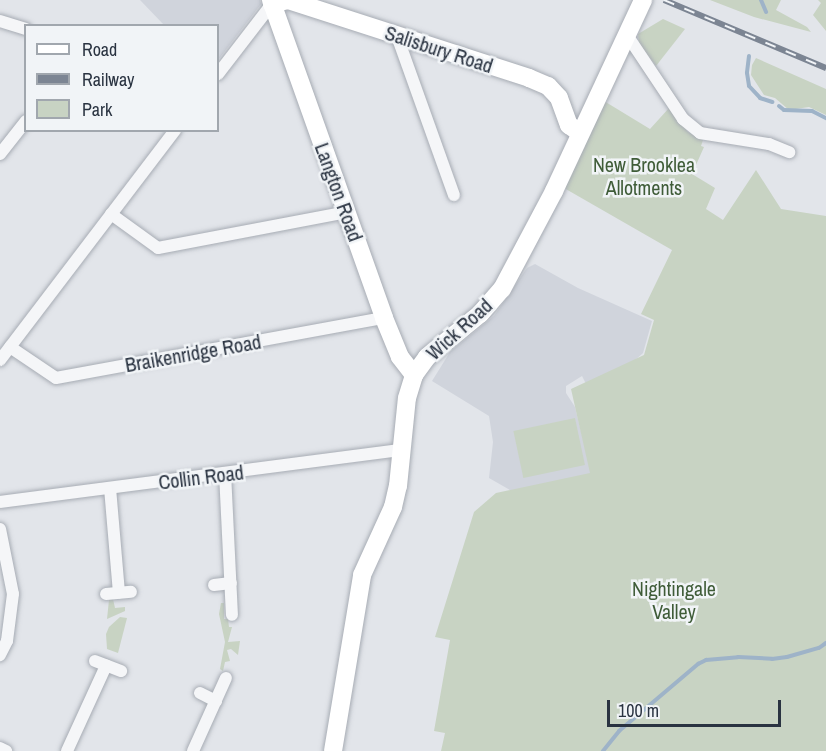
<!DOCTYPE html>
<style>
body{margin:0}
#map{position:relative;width:826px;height:751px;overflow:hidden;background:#e2e5ea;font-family:"Archivo Narrow",sans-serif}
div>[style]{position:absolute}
.built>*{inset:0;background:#d0d4dc}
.green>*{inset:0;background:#c8d3c3;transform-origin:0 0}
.stream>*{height:4px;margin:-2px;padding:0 2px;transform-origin:2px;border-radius:2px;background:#9eb3c8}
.roads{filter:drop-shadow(0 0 2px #a7acb4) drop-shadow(0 0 2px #a7acb4)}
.street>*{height:12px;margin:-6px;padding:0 6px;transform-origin:6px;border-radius:6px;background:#f5f6f8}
.secondary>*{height:18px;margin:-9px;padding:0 9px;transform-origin:9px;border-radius:9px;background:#fff}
.rail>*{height:6px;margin-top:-3px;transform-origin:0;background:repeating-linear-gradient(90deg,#f1f4f7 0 11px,#7c8593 0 22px);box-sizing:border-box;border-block:2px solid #7c8593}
span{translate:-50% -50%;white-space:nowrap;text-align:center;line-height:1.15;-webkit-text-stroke:5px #f1f4f7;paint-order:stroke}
.street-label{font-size:20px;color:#2a3341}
.park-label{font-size:20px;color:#3f5c38}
.legend{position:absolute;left:24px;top:24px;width:195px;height:108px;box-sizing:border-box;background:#f1f4f7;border:2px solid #a1a7ae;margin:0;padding:8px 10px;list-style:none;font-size:18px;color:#2a3341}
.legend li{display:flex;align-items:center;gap:12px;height:30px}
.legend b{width:30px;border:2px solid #a1a7ae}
.scale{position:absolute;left:607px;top:700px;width:174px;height:27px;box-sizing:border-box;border:3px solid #2a3341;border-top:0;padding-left:8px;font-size:18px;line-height:21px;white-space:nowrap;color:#2a3341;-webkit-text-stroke:4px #f1f4f7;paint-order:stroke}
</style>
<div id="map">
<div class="built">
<i style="clip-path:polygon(140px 0,260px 0,261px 4px,218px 60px,218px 26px,164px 25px)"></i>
<i style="clip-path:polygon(535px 264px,578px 288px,652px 321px,643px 353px,593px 398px,582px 376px,566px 386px,566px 393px,575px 407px,596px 492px,515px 493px,489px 478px,493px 442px,489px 416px,432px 381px,450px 352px,494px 316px,527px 268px)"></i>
</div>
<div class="green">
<i style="clip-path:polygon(710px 0,781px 0,776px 10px,807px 27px,811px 32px,754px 17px)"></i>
<i style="clip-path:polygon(818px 0,826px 0,826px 31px,813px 15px,821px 3px)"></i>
<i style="clip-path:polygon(663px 19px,685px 29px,656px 66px,639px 43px,638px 34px)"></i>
<i style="clip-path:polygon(756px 58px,826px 89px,826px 115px,809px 107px,789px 110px,775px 98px,764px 95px,751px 75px,752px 65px)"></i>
<i style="clip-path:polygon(604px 101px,650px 129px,669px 108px,688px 132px,703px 140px,701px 146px,704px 147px,692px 174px,715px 188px,706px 209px,723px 220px,756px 170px,781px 209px,826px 216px,826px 751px,441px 751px,445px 733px,434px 731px,450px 640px,435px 637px,474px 512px,496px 493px,590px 473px,571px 389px,644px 355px,654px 320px,641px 314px,672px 250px,564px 188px)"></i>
<i style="left:575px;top:418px;width:48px;height:63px;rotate:78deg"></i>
<i style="clip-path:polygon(113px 599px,115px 608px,125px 607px,125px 611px,107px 619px,109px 600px)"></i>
<i style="clip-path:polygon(221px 603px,224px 603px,224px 619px,228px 619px,229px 627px,232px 627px,228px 642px,240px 641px,238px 655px,231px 649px,227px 650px,230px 661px,225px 662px,223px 671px,220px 669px,225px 642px,219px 614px)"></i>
<i style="clip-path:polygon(120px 617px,127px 618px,118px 653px,107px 649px,106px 634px,109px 627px)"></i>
</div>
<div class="stream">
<i style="left:761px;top:0;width:13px;rotate:67deg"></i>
<i style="left:749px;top:56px;width:17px;rotate:97deg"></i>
<i style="left:747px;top:73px;width:13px;rotate:81deg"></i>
<i style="left:749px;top:86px;width:16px;rotate:47deg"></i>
<i style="left:760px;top:98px;width:13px;rotate:18deg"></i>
<i style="left:779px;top:106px;width:6px;rotate:39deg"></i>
<i style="left:784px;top:110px;width:28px;rotate:2deg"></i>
<i style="left:812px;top:111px;width:16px;rotate:27deg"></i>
<i style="left:603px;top:751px;width:26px;rotate:-51deg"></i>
<i style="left:619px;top:731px;width:104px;rotate:-40.3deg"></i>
<i style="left:698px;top:664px;width:9px;rotate:-27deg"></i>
<i style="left:706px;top:660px;width:32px;rotate:-5deg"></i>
<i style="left:738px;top:657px;width:34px;rotate:3deg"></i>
<i style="left:772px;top:659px;width:15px;rotate:-8deg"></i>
<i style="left:787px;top:657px;width:33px;rotate:-16deg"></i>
<i style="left:819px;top:648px;width:9px;rotate:-36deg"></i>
</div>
<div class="roads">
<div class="street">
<i style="left:0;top:21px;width:27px;rotate:17deg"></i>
<i style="left:627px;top:35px;width:101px;rotate:56.3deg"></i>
<i style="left:683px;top:119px;width:22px;rotate:39deg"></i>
<i style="left:700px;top:133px;width:70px;rotate:9.1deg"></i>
<i style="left:769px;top:144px;width:22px;rotate:22deg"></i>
<i style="left:397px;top:36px;width:169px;rotate:70.3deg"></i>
<i style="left:218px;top:74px;width:88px;rotate:-52.4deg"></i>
<i style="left:0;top:154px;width:42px;rotate:-51.8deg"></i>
<i style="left:111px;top:214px;width:58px;rotate:35.9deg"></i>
<i style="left:158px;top:248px;width:192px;rotate:-10.8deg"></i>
<i style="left:10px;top:347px;width:55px;rotate:34deg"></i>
<i style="left:56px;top:378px;width:333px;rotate:-10.4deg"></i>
<i style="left:0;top:360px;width:289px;rotate:-52.7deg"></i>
<i style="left:225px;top:473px;width:142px;rotate:87.2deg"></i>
<i style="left:110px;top:488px;width:105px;rotate:85.1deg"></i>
<i style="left:0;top:502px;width:405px;rotate:-7.4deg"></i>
<i style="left:0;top:529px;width:66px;rotate:78.7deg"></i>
<i style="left:13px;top:594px;width:47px;rotate:97.3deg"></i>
<i style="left:7px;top:641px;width:16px;rotate:117deg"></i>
<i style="left:214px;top:585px;width:17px;rotate:-7deg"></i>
<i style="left:106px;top:594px;width:25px;rotate:-5deg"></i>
<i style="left:95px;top:661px;width:28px;rotate:21deg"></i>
<i style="left:200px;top:693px;width:18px;rotate:27deg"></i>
<i style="left:0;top:748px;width:7px;rotate:27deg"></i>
<i style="left:67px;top:751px;width:94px;rotate:-65.4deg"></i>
<i style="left:193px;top:751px;width:80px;rotate:-65.7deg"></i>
</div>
<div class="secondary">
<i style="left:271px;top:0;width:337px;rotate:70.4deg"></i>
<i style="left:384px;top:318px;width:42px;rotate:67.7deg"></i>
<i style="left:400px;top:357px;width:23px;rotate:52deg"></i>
<i style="left:272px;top:4px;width:16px;rotate:-14deg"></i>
<i style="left:288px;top:0;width:253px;rotate:17.9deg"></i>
<i style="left:529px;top:78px;width:21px;rotate:23deg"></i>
<i style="left:548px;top:86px;width:16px;rotate:47deg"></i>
<i style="left:559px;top:98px;width:29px;rotate:70deg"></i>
<i style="left:569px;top:125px;width:14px;rotate:36deg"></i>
<i style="left:333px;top:751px;width:178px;rotate:-80.6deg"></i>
<i style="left:362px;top:575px;width:75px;rotate:-65.5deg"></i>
<i style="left:393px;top:507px;width:22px;rotate:-77deg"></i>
<i style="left:398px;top:486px;width:88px;rotate:-84.2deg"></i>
<i style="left:407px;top:398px;width:24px;rotate:-73deg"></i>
<i style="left:414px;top:375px;width:22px;rotate:-54deg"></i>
<i style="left:427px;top:357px;width:68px;rotate:-39.1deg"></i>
<i style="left:480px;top:314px;width:33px;rotate:-49deg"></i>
<i style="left:502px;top:289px;width:111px;rotate:-62deg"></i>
<i style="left:554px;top:191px;width:211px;rotate:-65deg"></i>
</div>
</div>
<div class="rail">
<i style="left:664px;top:0;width:176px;rotate:22.8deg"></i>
</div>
<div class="street-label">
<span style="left:439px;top:49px;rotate:18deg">Salisbury Road</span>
<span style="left:339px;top:192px;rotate:70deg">Langton Road</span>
<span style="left:459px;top:329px;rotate:-42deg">Wick Road</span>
<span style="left:193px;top:353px;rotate:-10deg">Braikenridge Road</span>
<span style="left:201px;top:477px;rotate:-7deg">Collin Road</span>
</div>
<div class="park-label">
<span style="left:644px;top:176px">New Brooklea<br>Allotments</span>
<span style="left:674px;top:600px">Nightingale<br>Valley</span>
</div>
<ul class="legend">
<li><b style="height:8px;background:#fff"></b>Road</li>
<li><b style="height:8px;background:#7c8593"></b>Railway</li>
<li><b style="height:16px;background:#c8d3c3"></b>Park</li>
</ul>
<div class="scale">100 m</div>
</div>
